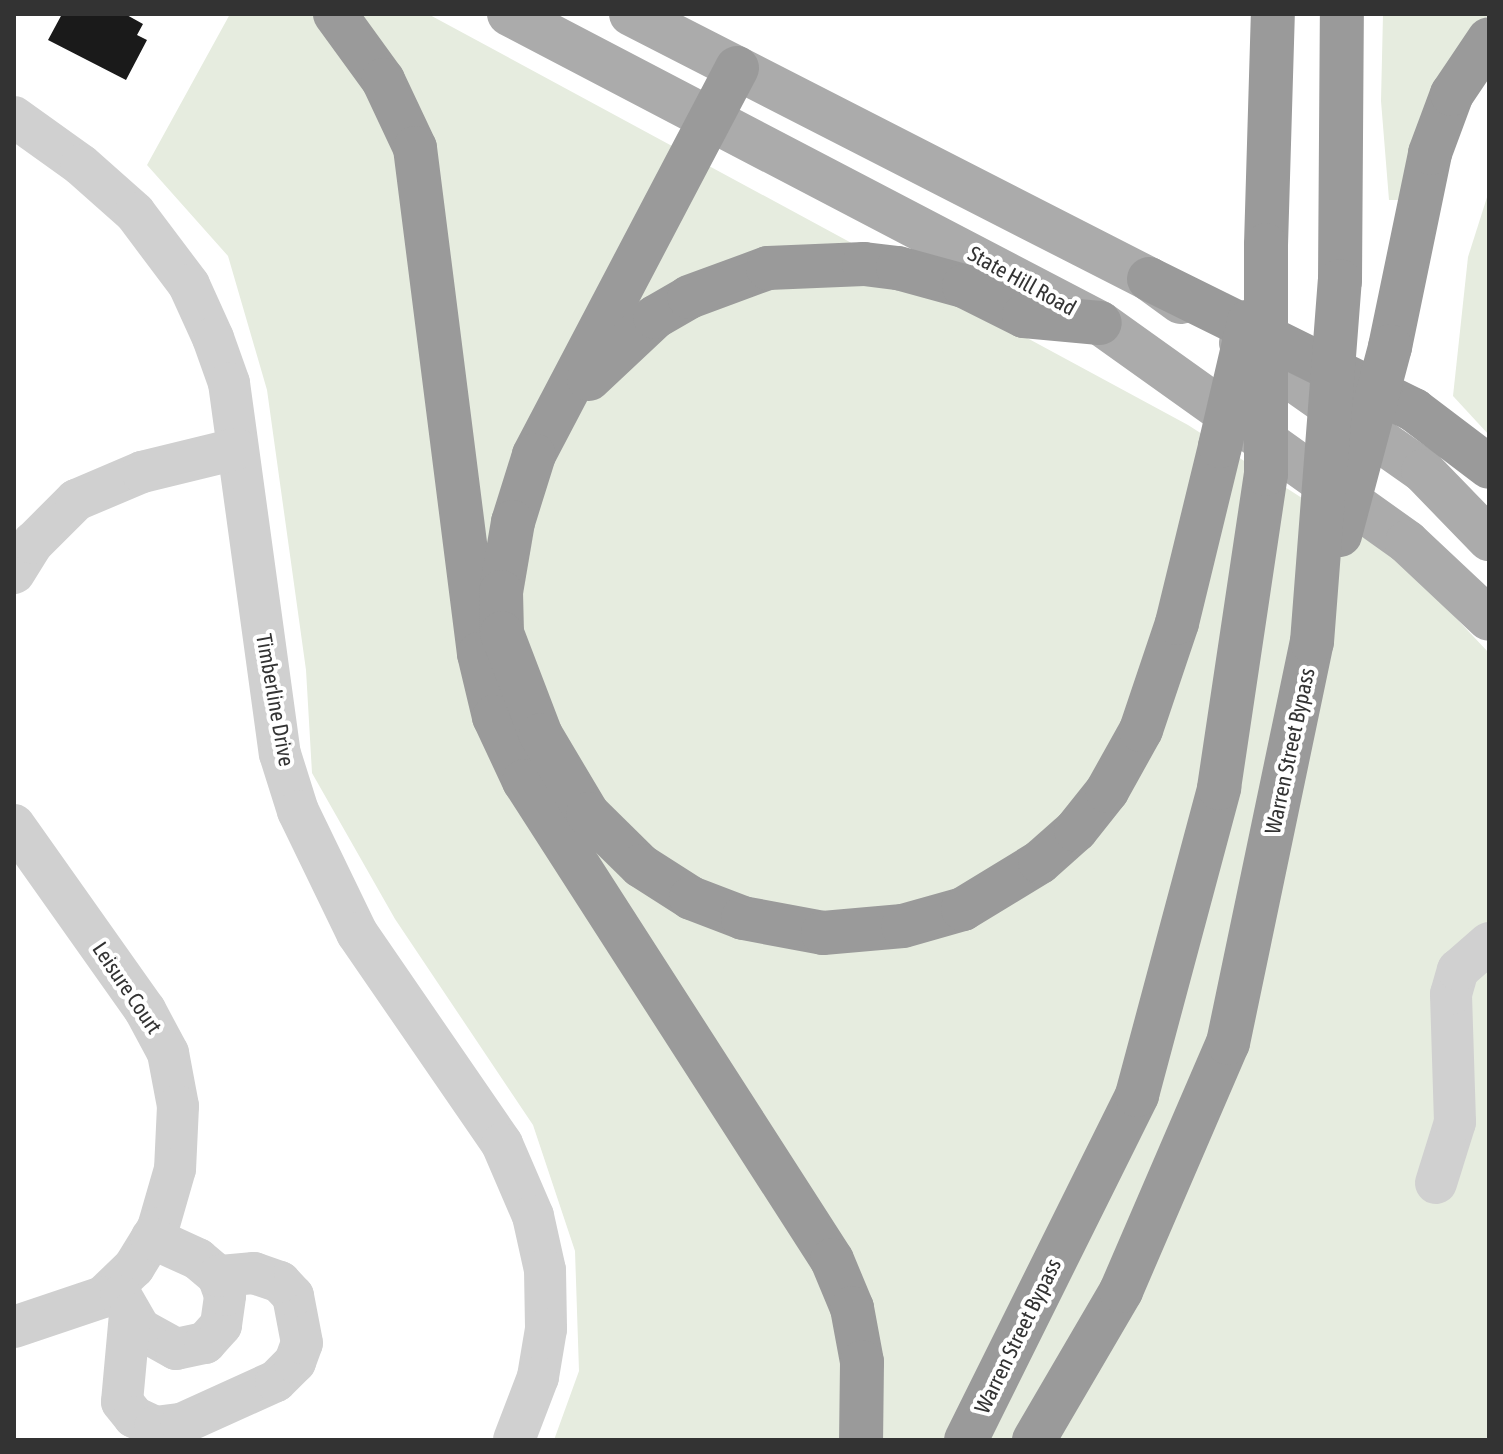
<!DOCTYPE html>
<style>
body{margin:0}
#map{position:relative;width:1503px;height:1454px;overflow:hidden;background:#fff;font-family:"Asap Condensed",sans-serif}
div>[style]{position:absolute}
.green>*{inset:0;background:#e6ecdf}
.building>*{inset:0;background:#1a1a1a}
.minor>*{height:42px;margin:-21px;padding:0 21px;transform-origin:21px;border-radius:21px;background:#d0d0d0}
.major>*{height:44px;margin:-22px;padding:0 22px;transform-origin:22px;border-radius:22px;background:#ababab}
.highway>*{height:44px;margin:-22px;padding:0 22px;transform-origin:22px;border-radius:22px;background:#9a9a9a}
.highway-bridge>*{height:44px;margin:-22px;padding:0 22px;transform-origin:22px;border-radius:22px;background:#9a9a9a}
span{translate:-50% -50%;white-space:nowrap;text-align:center;line-height:1.15;-webkit-text-stroke:8px #fff;paint-order:stroke}
.street-label{font-size:22px;color:#333}
.frame{position:absolute;inset:0;border:16px solid #333;pointer-events:none}
</style>
<div id="map">
<div class="green">
<i style="clip-path:polygon(230px 14px,428px 14px,1188px 425px,1405px 564px,1489px 653px,1489px 1440px,554px 1440px,579px 1371px,575px 1251px,533px 1125px,395px 919px,312px 773px,306px 670px,267px 390px,228px 256px,147px 165px)"></i>
<i style="clip-path:polygon(1383px 14px,1489px 14px,1466px 43px,1403px 200px,1389px 200px,1381px 101px)"></i>
<i style="clip-path:polygon(1489px 191px,1489px 435px,1453px 396px,1468px 257px)"></i>
</div>
<div class="building">
<i style="clip-path:polygon(62px 14px,125px 14px,143px 24px,137px 35px,147px 40px,126px 80px,48px 40px)"></i>
</div>
<div class="minor">
<i style="left:14px;top:117px;width:82px;rotate:35.6deg"></i>
<i style="left:81px;top:165px;width:72px;rotate:41.6deg"></i>
<i style="left:135px;top:213px;width:90px;rotate:53.1deg"></i>
<i style="left:189px;top:285px;width:58px;rotate:65.6deg"></i>
<i style="left:213px;top:338px;width:48px;rotate:70.4deg"></i>
<i style="left:229px;top:383px;width:374px;rotate:82.2deg"></i>
<i style="left:280px;top:754px;width:60px;rotate:72.5deg"></i>
<i style="left:298px;top:811px;width:136px;rotate:64.2deg"></i>
<i style="left:357px;top:933px;width:256px;rotate:55.5deg"></i>
<i style="left:502px;top:1144px;width:78px;rotate:66.7deg"></i>
<i style="left:533px;top:1216px;width:55px;rotate:77.5deg"></i>
<i style="left:545px;top:1270px;width:59px;rotate:89deg"></i>
<i style="left:546px;top:1329px;width:49px;rotate:99.5deg"></i>
<i style="left:538px;top:1377px;width:67px;rotate:110.9deg"></i>
<i style="left:14px;top:573px;width:36px;rotate:-58deg"></i>
<i style="left:33px;top:543px;width:61px;rotate:-45deg"></i>
<i style="left:76px;top:500px;width:72px;rotate:-23deg"></i>
<i style="left:142px;top:472px;width:97px;rotate:-13.7deg"></i>
<i style="left:14px;top:825px;width:227px;rotate:54.7deg"></i>
<i style="left:145px;top:1010px;width:49px;rotate:61.9deg"></i>
<i style="left:168px;top:1053px;width:54px;rotate:79.3deg"></i>
<i style="left:178px;top:1106px;width:63px;rotate:92.7deg"></i>
<i style="left:175px;top:1169px;width:61px;rotate:106.1deg"></i>
<i style="left:158px;top:1228px;width:46px;rotate:121.6deg"></i>
<i style="left:134px;top:1267px;width:43px;rotate:135.9deg"></i>
<i style="left:103px;top:1297px;width:94px;rotate:161.4deg"></i>
<i style="left:1436px;top:1183px;width:64px;rotate:-72.7deg"></i>
<i style="left:1455px;top:1122px;width:128px;rotate:-91.8deg"></i>
<i style="left:1451px;top:994px;width:25px;rotate:-74deg"></i>
<i style="left:1458px;top:970px;width:41px;rotate:-41.1deg"></i>
<i style="left:121px;top:1296px;width:38px;rotate:60deg"></i>
<i style="left:140px;top:1329px;width:41px;rotate:29.1deg"></i>
<i style="left:176px;top:1349px;width:30px;rotate:-12deg"></i>
<i style="left:205px;top:1343px;width:24px;rotate:-48deg"></i>
<i style="left:221px;top:1325px;width:30px;rotate:-82deg"></i>
<i style="left:225px;top:1295px;width:20px;rotate:-110deg"></i>
<i style="left:218px;top:1276px;width:26px;rotate:-140deg"></i>
<i style="left:198px;top:1259px;width:51px;rotate:-155.5deg"></i>
<i style="left:130px;top:1314px;width:88px;rotate:95.2deg"></i>
<i style="left:122px;top:1402px;width:19px;rotate:51deg"></i>
<i style="left:134px;top:1417px;width:23px;rotate:25deg"></i>
<i style="left:155px;top:1427px;width:26px;rotate:-7deg"></i>
<i style="left:181px;top:1424px;width:104px;rotate:-24.4deg"></i>
<i style="left:276px;top:1381px;width:27px;rotate:-45deg"></i>
<i style="left:295px;top:1362px;width:20px;rotate:-70deg"></i>
<i style="left:302px;top:1343px;width:48px;rotate:-100.8deg"></i>
<i style="left:293px;top:1296px;width:19px;rotate:-133deg"></i>
<i style="left:280px;top:1282px;width:28px;rotate:-161deg"></i>
<i style="left:254px;top:1273px;width:36px;rotate:175deg"></i>
</div>
<div class="major">
<i style="left:509px;top:14px;width:667px;rotate:27.6deg"></i>
<i style="left:1100px;top:323px;width:377px;rotate:35.5deg"></i>
<i style="left:1407px;top:542px;width:112px;rotate:43.2deg"></i>
<i style="left:631px;top:14px;width:582px;rotate:27.09deg"></i>
<i style="left:1149px;top:279px;width:39px;rotate:36deg"></i>
<i style="left:1241px;top:343px;width:223px;rotate:35.1deg"></i>
<i style="left:1423px;top:471px;width:95px;rotate:45.9deg"></i>
</div>
<div class="highway">
<i style="left:335px;top:14px;width:82px;rotate:54deg"></i>
<i style="left:383px;top:80px;width:75px;rotate:64.8deg"></i>
<i style="left:415px;top:148px;width:510px;rotate:82.79deg"></i>
<i style="left:479px;top:654px;width:65px;rotate:76.6deg"></i>
<i style="left:494px;top:717px;width:71px;rotate:64.9deg"></i>
<i style="left:524px;top:781px;width:569px;rotate:57.26deg"></i>
<i style="left:832px;top:1260px;width:52px;rotate:67.4deg"></i>
<i style="left:852px;top:1308px;width:55px;rotate:79.5deg"></i>
<i style="left:862px;top:1362px;width:78px;rotate:90.7deg"></i>
<i style="left:737px;top:68px;width:437px;rotate:117.7deg"></i>
<i style="left:534px;top:455px;width:70px;rotate:107.4deg"></i>
<i style="left:513px;top:522px;width:71px;rotate:99.7deg"></i>
<i style="left:501px;top:592px;width:41px;rotate:88.6deg"></i>
<i style="left:502px;top:633px;width:109px;rotate:69.1deg"></i>
<i style="left:541px;top:735px;width:92px;rotate:59.3deg"></i>
<i style="left:588px;top:814px;width:74px;rotate:44.5deg"></i>
<i style="left:641px;top:866px;width:59px;rotate:32.6deg"></i>
<i style="left:691px;top:898px;width:56px;rotate:21deg"></i>
<i style="left:743px;top:918px;width:81px;rotate:10.6deg"></i>
<i style="left:823px;top:933px;width:80px;rotate:-5deg"></i>
<i style="left:903px;top:926px;width:62px;rotate:-15.8deg"></i>
<i style="left:963px;top:909px;width:90px;rotate:-31.4deg"></i>
<i style="left:1040px;top:862px;width:48px;rotate:-41.6deg"></i>
<i style="left:1076px;top:830px;width:50px;rotate:-51.5deg"></i>
<i style="left:1107px;top:791px;width:70px;rotate:-60.9deg"></i>
<i style="left:1141px;top:730px;width:113px;rotate:-71.4deg"></i>
<i style="left:1177px;top:623px;width:182px;rotate:-76.3deg"></i>
<i style="left:1266px;top:245px;width:231px;rotate:-88.3deg"></i>
<i style="left:1149px;top:279px;width:296px;rotate:26.3deg"></i>
<i style="left:1414px;top:410px;width:94px;rotate:37.2deg"></i>
<i style="left:1340px;top:281px;width:267px;rotate:-89.6deg"></i>
<i style="left:1390px;top:347px;width:198px;rotate:-78.3deg"></i>
<i style="left:1430px;top:153px;width:63px;rotate:-69.6deg"></i>
<i style="left:1452px;top:94px;width:66px;rotate:-56.1deg"></i>
<i style="left:589px;top:379px;width:91px;rotate:-43.2deg"></i>
<i style="left:655px;top:317px;width:39px;rotate:-30deg"></i>
<i style="left:689px;top:297px;width:84px;rotate:-20.2deg"></i>
<i style="left:768px;top:268px;width:96px;rotate:-2.4deg"></i>
<i style="left:864px;top:264px;width:34px;rotate:7deg"></i>
<i style="left:898px;top:268px;width:68px;rotate:15.3deg"></i>
<i style="left:964px;top:286px;width:67px;rotate:26.6deg"></i>
<i style="left:1024px;top:316px;width:76px;rotate:5.3deg"></i>
<i style="left:966px;top:1440px;width:385px;rotate:-63.6deg"></i>
<i style="left:1137px;top:1095px;width:318px;rotate:-75deg"></i>
<i style="left:1219px;top:788px;width:317px;rotate:-81.5deg"></i>
<i style="left:1034px;top:1440px;width:173px;rotate:-59.7deg"></i>
<i style="left:1121px;top:1291px;width:270px;rotate:-66.7deg"></i>
<i style="left:1228px;top:1043px;width:410px;rotate:-78.2deg"></i>
</div>
<div class="highway-bridge">
<i style="left:1220px;top:446px;width:128px;rotate:-76.9deg"></i>
<i style="left:1266px;top:474px;width:229px;rotate:-90deg"></i>
<i style="left:1340px;top:535px;width:195px;rotate:-75.1deg"></i>
<i style="left:1312px;top:642px;width:362px;rotate:-85.6deg"></i>
</div>
<div class="street-label">
<span style="left:1022px;top:281px;rotate:29deg">State Hill Road</span>
<span style="left:275px;top:700px;rotate:80deg">Timberline Drive</span>
<span style="left:1290px;top:751px;rotate:-78deg">Warren Street Bypass</span>
<span style="left:127px;top:988px;rotate:56deg">Leisure Court</span>
<span style="left:1018px;top:1336px;rotate:-64deg">Warren Street Bypass</span>
</div>
<div class="frame"></div>
</div>
